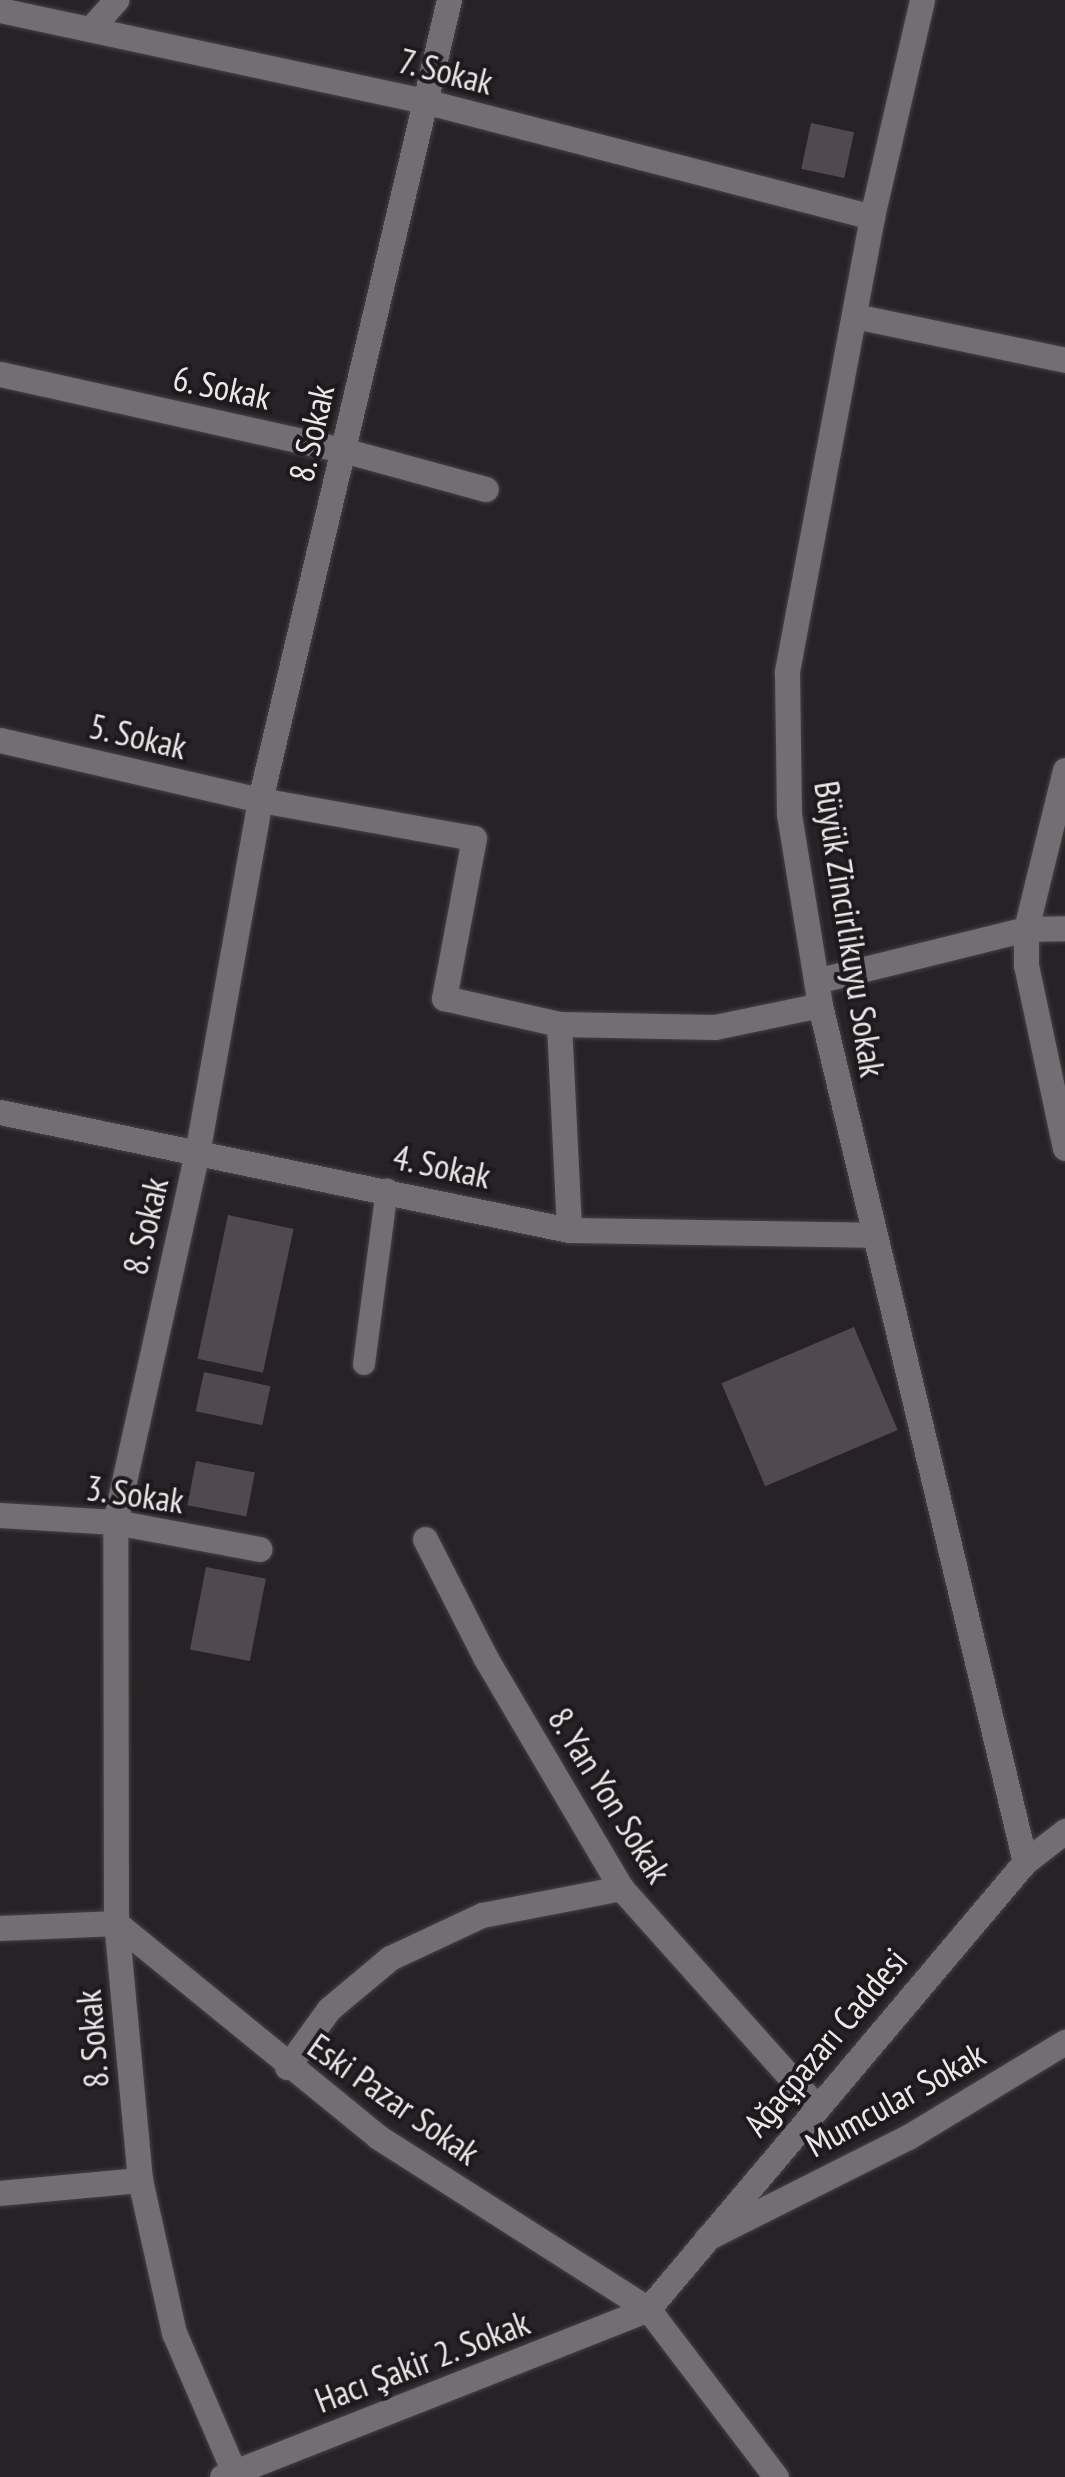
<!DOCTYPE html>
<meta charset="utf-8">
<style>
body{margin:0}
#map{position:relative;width:1065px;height:2477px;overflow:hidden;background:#272225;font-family:"PT Sans Narrow",sans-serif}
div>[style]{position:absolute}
.building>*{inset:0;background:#504a4e;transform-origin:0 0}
.roads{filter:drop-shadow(0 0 2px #454144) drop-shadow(0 0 2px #454144)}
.lane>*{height:22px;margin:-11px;padding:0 11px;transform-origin:11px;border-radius:11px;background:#736e72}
.street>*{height:25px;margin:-12.5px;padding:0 12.5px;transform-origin:12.5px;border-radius:12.5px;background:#736e72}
.secondary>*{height:25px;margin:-12.5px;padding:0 12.5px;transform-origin:12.5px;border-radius:12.5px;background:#736e72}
span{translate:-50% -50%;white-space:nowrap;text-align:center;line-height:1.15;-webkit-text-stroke:8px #1d191c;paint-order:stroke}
.street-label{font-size:35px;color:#ebe8ea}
</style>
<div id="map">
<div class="building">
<i style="left:811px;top:123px;width:44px;height:47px;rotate:12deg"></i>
<i style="left:228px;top:1215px;width:67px;height:147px;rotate:12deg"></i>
<i style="left:854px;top:1327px;width:112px;height:144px;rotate:67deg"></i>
<i style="left:204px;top:1372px;width:68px;height:40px;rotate:12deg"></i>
<i style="left:196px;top:1461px;width:60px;height:45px;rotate:11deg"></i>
<i style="left:206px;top:1567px;width:61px;height:84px;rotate:11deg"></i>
</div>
<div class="roads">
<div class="lane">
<i style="left:364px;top:1364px;width:176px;rotate:-82.5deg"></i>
</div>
<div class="street">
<i style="left:922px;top:0;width:223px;rotate:103deg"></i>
<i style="left:872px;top:217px;width:463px;rotate:100.6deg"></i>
<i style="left:787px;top:672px;width:142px;rotate:89.2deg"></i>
<i style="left:789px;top:814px;width:193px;rotate:80.8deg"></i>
<i style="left:820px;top:1005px;width:881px;rotate:76.55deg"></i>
<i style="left:0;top:10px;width:434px;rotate:12.1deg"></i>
<i style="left:424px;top:101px;width:463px;rotate:14.5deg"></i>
<i style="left:91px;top:28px;width:38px;rotate:-48deg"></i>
<i style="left:855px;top:316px;width:215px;rotate:11.8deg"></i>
<i style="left:0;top:374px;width:351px;rotate:12.5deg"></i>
<i style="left:343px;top:450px;width:148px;rotate:15.3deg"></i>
<i style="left:0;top:740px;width:267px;rotate:13deg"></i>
<i style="left:260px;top:800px;width:217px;rotate:10.1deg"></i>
<i style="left:474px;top:838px;width:163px;rotate:100.6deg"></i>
<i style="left:444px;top:998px;width:118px;rotate:12.7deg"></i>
<i style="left:559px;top:1024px;width:156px;rotate:1.1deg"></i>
<i style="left:715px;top:1027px;width:107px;rotate:-11.8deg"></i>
<i style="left:1065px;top:770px;width:164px;rotate:103.8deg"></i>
<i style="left:1026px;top:929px;width:36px;rotate:90deg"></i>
<i style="left:1026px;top:965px;width:187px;rotate:78deg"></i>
<i style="left:816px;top:981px;width:216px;rotate:-13.9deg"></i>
<i style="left:1026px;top:929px;width:39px;rotate:-1deg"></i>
<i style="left:559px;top:1024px;width:206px;rotate:87.2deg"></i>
<i style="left:0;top:1112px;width:581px;rotate:11.72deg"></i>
<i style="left:569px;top:1230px;width:305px;rotate:0.9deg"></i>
<i style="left:0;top:1515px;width:115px;rotate:3.5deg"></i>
<i style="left:115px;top:1522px;width:147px;rotate:10.6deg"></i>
<i style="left:425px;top:1539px;width:132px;rotate:63deg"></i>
<i style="left:485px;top:1657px;width:268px;rotate:59.5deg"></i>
<i style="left:621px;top:1888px;width:292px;rotate:48.2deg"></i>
<i style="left:0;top:1928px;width:116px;rotate:-2.5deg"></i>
<i style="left:116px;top:1923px;width:338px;rotate:39.2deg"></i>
<i style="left:378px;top:2137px;width:320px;rotate:32.5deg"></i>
<i style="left:287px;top:2067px;width:72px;rotate:-54.1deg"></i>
<i style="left:329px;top:2009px;width:80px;rotate:-39.9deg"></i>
<i style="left:390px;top:1958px;width:102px;rotate:-25.1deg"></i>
<i style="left:482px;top:1915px;width:142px;rotate:-11deg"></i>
<i style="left:0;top:2193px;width:141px;rotate:-5.3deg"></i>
<i style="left:707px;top:2238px;width:225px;rotate:-26.7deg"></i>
<i style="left:908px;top:2137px;width:184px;rotate:-31.2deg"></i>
<i style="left:234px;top:2472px;width:151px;rotate:-113.3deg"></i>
<i style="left:174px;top:2333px;width:157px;rotate:-102.5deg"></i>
<i style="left:140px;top:2180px;width:258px;rotate:-95.3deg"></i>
<i style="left:116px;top:1923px;width:401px;rotate:-90.1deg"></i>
<i style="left:115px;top:1522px;width:383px;rotate:-77.5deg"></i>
<i style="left:198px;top:1148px;width:353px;rotate:-79.9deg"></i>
<i style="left:260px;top:800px;width:822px;rotate:-76.71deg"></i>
<i style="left:222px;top:2477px;width:458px;rotate:-21.5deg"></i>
</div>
<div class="secondary">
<i style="left:776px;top:2477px;width:211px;rotate:-127.3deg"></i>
<i style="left:648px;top:2309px;width:585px;rotate:-49.86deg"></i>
<i style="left:1025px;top:1862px;width:51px;rotate:-37.8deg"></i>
</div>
</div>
<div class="street-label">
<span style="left:446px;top:71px;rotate:14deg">7. Sokak</span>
<span style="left:222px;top:387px;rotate:12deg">6. Sokak</span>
<span style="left:311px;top:433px;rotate:-77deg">8. Sokak</span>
<span style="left:138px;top:736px;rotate:13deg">5. Sokak</span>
<span style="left:850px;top:929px;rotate:81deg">Büyük Zincirlikuyu Sokak</span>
<span style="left:442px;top:1166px;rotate:12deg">4. Sokak</span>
<span style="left:145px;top:1226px;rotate:-77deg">8. Sokak</span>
<span style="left:135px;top:1494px;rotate:8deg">3. Sokak</span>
<span style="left:610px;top:1795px;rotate:58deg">8. Yan Yon Sokak</span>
<span style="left:92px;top:2039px;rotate:-95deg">8. Sokak</span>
<span style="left:825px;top:2042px;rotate:-50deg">Ağaçpazarı Caddesi</span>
<span style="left:394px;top:2099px;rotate:35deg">Eski Pazar Sokak</span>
<span style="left:895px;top:2099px;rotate:-29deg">Mumcular Sokak</span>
<span style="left:422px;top:2361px;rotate:-21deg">Hacı Şakir 2. Sokak</span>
</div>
</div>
